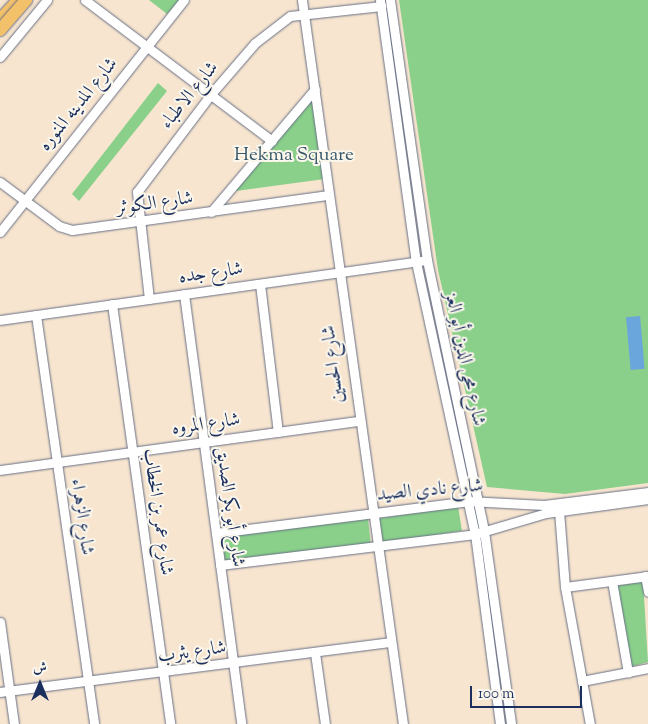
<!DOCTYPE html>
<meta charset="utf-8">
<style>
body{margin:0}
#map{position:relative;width:648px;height:724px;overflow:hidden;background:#f7e5cf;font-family:"Sorts Mill Goudy",Amiri,serif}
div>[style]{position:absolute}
.green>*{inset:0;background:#8ad08a;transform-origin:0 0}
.water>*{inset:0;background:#6aa5db;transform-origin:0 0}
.roads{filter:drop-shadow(0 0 1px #686f86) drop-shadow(0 0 1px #686f86)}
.minor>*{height:9px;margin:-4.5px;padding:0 4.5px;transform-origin:4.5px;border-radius:4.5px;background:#fff}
.major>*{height:11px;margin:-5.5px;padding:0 5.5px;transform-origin:5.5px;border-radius:5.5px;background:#f4c16b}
.bridges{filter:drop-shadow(0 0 1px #686f86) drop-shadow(0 0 1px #686f86)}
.highway-bridge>*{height:12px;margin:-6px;padding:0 6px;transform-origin:6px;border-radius:6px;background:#f4c16b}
span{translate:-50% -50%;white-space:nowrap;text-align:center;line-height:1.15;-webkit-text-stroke:4px #fbf7ec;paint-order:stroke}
.street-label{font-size:19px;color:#1b2f5e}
.park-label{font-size:19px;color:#375769}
.north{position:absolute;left:15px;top:659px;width:50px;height:50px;-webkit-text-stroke:4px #fbf7ec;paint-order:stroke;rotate:0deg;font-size:14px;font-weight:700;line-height:20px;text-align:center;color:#1b2f5e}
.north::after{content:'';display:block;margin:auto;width:18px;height:22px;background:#1b2f5e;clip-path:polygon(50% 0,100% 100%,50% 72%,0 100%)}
.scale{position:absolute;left:470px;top:686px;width:112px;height:22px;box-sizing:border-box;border:2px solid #1b2f5e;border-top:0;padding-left:6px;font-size:15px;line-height:18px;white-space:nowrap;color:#1b2f5e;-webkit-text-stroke:4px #fbf7ec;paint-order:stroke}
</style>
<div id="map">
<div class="green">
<i style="clip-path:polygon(149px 0,179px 0,167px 14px)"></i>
<i style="clip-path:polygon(399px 0,648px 0,648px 483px,565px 494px,487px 487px,438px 270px)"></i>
<i style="clip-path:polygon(158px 83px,167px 91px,79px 201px,72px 194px)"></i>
<i style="clip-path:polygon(312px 86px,325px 179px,229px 192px,272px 141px)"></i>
<i style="left:458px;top:506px;width:25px;height:83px;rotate:81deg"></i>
<i style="left:368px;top:518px;width:27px;height:147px;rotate:84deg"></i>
<i style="clip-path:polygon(643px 581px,648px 662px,630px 667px,617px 586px)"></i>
</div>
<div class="water">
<i style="left:640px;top:316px;width:53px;height:14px;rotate:85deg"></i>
</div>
<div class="roads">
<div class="minor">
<i style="left:85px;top:0;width:234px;rotate:37deg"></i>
<i style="left:302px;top:0;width:731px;rotate:82.06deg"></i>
<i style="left:380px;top:0;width:264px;rotate:82.2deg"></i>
<i style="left:416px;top:262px;width:278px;rotate:77.8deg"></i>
<i style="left:475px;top:534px;width:192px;rotate:82.5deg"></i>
<i style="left:390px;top:0;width:263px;rotate:81.9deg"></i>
<i style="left:427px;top:260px;width:277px;rotate:78.1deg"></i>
<i style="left:484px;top:531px;width:195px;rotate:82deg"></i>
<i style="left:0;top:57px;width:74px;rotate:-50.5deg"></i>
<i style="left:0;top:182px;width:74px;rotate:36.7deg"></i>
<i style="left:59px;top:226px;width:14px;rotate:17deg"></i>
<i style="left:72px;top:230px;width:259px;rotate:-7.8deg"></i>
<i style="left:211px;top:212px;width:161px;rotate:-49.8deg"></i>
<i style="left:0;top:232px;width:296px;rotate:-51.6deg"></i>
<i style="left:260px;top:284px;width:149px;rotate:83.1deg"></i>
<i style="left:184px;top:294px;width:434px;rotate:82.4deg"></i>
<i style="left:149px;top:299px;width:108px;rotate:-96.4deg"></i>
<i style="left:137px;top:192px;width:123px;rotate:-52.9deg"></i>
<i style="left:211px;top:94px;width:67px;rotate:-49.2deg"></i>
<i style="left:255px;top:43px;width:44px;rotate:-37.6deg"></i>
<i style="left:290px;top:16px;width:92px;rotate:-6.3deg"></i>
<i style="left:112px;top:304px;width:424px;rotate:82.1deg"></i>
<i style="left:36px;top:315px;width:413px;rotate:81.9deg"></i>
<i style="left:0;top:320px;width:426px;rotate:-8deg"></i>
<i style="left:0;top:470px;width:360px;rotate:-7.8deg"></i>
<i style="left:559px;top:511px;width:76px;rotate:85.5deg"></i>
<i style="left:565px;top:587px;width:139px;rotate:79.7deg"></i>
<i style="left:216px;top:533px;width:254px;rotate:-7.2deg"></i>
<i style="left:468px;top:501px;width:76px;rotate:3deg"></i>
<i style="left:544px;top:505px;width:105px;rotate:-7.1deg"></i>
<i style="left:220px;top:565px;width:257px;rotate:-6.9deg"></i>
<i style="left:475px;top:534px;width:74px;rotate:-16.5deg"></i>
<i style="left:546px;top:513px;width:103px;rotate:-7.8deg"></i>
<i style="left:645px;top:576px;width:16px;rotate:79deg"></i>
<i style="left:612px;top:581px;width:93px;rotate:80.1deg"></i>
<i style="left:565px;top:587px;width:84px;rotate:-7.5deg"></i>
<i style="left:0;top:622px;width:103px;rotate:82.2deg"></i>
<i style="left:315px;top:653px;width:72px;rotate:82deg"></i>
<i style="left:582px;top:681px;width:67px;rotate:-11.1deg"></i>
<i style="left:0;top:692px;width:392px;rotate:-7.3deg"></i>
</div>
<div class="major">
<i style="left:0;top:18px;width:25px;rotate:-47deg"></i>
</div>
</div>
<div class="bridges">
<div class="highway-bridge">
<i style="left:0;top:30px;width:40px;rotate:-49deg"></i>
</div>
</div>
<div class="street-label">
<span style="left:190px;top:96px;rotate:-51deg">شارع الاطباء</span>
<span style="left:79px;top:105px;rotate:-51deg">شارع المدينه المنوره</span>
<span style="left:155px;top:204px;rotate:-8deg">شارع الكوثر</span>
<span style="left:211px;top:274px;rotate:-8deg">شارع جده</span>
<span style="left:464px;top:359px;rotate:78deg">شارع محى الدين أبو العز</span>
<span style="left:334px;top:364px;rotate:-97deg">شارع الحسين</span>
<span style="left:206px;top:425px;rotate:-8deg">شارع المروه</span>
<span style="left:430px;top:491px;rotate:-5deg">شارع نادي الصيد</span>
<span style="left:229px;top:507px;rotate:82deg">شارع أبو بكر الصديق</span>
<span style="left:157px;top:512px;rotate:82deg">شارع عمر بن الخطاب</span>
<span style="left:81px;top:517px;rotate:82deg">شارع الزهراء</span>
<span style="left:192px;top:653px;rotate:-8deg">شارع يثرب</span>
</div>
<div class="park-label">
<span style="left:294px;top:156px">Hekma Square</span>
</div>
<div class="north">ش</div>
<div class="scale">100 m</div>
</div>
